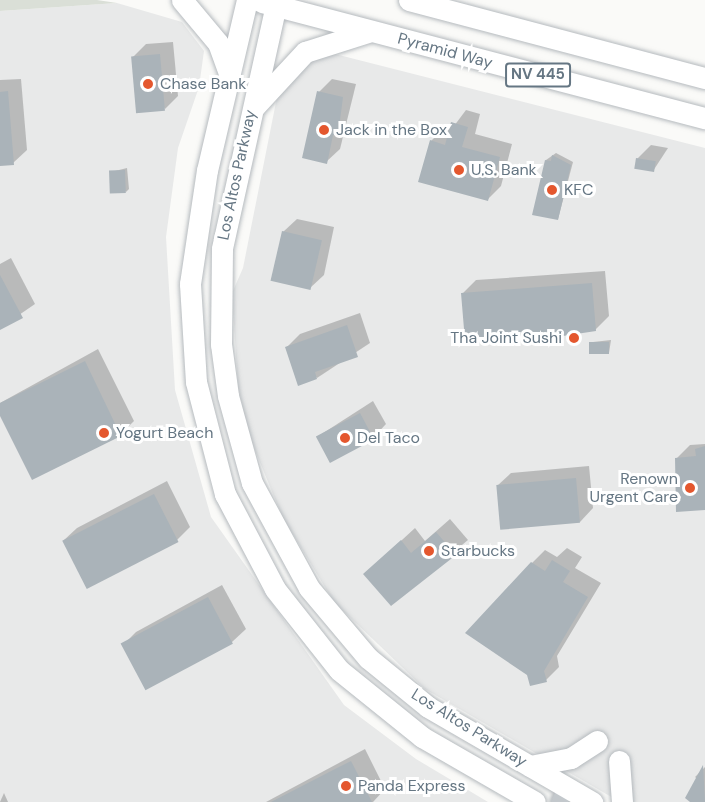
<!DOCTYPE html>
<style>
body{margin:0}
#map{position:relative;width:705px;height:802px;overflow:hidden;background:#fafaf8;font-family:"DM Sans",sans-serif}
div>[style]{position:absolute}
.built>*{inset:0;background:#e8e9e9}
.green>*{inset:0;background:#dadfd7}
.shadow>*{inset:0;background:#0003}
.building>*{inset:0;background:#aab3b9;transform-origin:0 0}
.roads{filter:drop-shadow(0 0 2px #b5babe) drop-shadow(0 0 2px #b5babe)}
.minor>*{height:16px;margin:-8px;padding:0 8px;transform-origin:8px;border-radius:8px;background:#c3c8cc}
.major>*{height:21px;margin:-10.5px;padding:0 10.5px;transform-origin:10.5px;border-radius:10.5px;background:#fff}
.dots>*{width:16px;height:16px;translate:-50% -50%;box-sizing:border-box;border:3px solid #fff;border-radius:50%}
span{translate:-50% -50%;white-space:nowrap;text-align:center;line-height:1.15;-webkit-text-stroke:6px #fff;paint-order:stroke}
.shield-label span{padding:2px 4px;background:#fff;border:2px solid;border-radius:4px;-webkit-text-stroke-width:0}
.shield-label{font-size:15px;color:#657683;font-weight:700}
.street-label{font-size:16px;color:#657683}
.poi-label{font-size:16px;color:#657683}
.left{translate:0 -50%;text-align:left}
.right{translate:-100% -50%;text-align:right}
</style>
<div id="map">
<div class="built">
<i style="clip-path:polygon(117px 3px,182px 22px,204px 51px,199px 87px,178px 148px,166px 237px,175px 390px,211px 517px,344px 705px,416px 759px,488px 802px,0 802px,0 11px)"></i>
<i style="clip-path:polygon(331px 53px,705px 148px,705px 802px,620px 802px,425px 689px,334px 602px,283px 518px,249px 436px,238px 387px,232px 293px,243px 268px,277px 97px,298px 65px)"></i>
</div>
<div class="green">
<i style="clip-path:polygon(0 0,97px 0,117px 3px,0 11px)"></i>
</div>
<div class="shadow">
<i style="clip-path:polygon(173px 42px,178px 96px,165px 109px,133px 57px,146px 44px)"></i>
<i style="clip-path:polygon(21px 79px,27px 150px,13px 163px,0 164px,0 80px)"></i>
<i style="clip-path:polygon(332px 79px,356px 84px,340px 149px,326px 162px,319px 92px)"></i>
<i style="clip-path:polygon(466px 110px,480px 114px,475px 134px,512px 144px,501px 186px,487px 200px,431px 141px,444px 128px,451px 130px)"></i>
<i style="clip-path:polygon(651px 145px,668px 148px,653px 171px,637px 159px)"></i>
<i style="clip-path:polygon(556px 153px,573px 162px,558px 219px,546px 160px)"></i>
<i style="clip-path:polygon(127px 168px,129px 189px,126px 192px,111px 172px)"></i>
<i style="clip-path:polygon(297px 219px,334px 227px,324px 275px,310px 288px,283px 232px)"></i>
<i style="clip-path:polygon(11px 258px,35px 304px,0 328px,0 264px)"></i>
<i style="clip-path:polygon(605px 271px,609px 316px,595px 330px,523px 333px,516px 340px,462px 294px,476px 280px)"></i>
<i style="clip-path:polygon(360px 313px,370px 343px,317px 378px,286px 348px,300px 334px)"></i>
<i style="clip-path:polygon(611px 340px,609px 353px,590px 345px,593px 342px)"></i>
<i style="clip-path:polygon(98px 349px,134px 421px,121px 434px,32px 478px,0 403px)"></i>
<i style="clip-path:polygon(373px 401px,386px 424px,373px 438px,317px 437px)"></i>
<i style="clip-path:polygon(705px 444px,705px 508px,677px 458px,690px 445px)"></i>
<i style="clip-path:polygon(589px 466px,593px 508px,580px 522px,497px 486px,511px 473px)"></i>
<i style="clip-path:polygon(167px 481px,190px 527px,177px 540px,63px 541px,77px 528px)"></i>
<i style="clip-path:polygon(450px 519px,468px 540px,391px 604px,365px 574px,415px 528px,425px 541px)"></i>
<i style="clip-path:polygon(567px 548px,582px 557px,575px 568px,601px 583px,557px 656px,559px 667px,546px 680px,531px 684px,532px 563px,545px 550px,557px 557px)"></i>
<i style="clip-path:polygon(222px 585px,246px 629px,232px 642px,146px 689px,123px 645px,136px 632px)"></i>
<i style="clip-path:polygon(365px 749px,385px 789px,373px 802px,266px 802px)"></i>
<i style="clip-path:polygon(705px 767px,705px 802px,693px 802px,700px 781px,695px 777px)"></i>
<i style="clip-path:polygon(4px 793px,8px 802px,0 802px)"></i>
</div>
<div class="building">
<i style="left:160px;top:54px;width:57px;height:29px;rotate:85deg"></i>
<i style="clip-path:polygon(8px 91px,14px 165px,0 166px,0 92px)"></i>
<i style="clip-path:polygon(317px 91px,343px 97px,338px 136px,333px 135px,327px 164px,302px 158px)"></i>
<i style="clip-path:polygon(451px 122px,468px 127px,462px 147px,500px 157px,488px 201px,418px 182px,430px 140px,445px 145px)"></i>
<i style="clip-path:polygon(552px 155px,571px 165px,558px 220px,532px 215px,545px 160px,551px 161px)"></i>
<i style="left:636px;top:158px;width:20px;height:11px;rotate:9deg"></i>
<i style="left:125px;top:170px;width:23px;height:16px;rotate:88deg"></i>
<i style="left:282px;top:231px;width:41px;height:51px;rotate:13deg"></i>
<i style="clip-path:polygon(0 275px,23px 318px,0 330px)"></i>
<i style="clip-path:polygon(592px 283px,596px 331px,543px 339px,543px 333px,516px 335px,517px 342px,465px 341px,461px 293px)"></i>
<i style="clip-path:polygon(347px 325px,358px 357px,315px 372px,317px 379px,298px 386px,285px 347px)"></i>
<i style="left:609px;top:342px;width:12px;height:20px;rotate:90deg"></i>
<i style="clip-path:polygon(85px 361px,121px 436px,32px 480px,0 416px,0 403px)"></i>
<i style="left:360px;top:413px;width:30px;height:50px;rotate:62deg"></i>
<i style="clip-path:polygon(705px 446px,705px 510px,676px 512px,675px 458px,696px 456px,695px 449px)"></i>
<i style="left:576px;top:478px;width:45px;height:80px;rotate:85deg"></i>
<i style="left:154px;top:494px;width:54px;height:103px;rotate:63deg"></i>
<i style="clip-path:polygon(436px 532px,456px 555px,391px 606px,363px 574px,401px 540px,411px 553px)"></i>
<i style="clip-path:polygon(552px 560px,570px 571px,563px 582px,588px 597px,544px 671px,547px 682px,530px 686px,527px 675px,465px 633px,531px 562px,545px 571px)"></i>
<i style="left:208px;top:597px;width:53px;height:99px;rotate:62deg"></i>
<i style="clip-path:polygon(351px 761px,372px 802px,271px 802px,337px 768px)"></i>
<i style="clip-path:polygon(703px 765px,705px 802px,690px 802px,685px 798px)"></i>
</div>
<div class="roads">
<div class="minor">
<i style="left:559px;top:802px;width:17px;rotate:-59deg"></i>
</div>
<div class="major">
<i style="left:182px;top:0;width:56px;rotate:50.1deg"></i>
<i style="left:218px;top:43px;width:32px;rotate:70deg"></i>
<i style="left:247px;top:0;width:175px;rotate:103.2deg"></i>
<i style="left:207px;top:170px;width:115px;rotate:98.5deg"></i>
<i style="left:190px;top:284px;width:98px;rotate:86.5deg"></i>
<i style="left:196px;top:382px;width:116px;rotate:75.5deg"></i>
<i style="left:225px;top:494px;width:107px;rotate:62.2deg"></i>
<i style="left:275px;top:589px;width:103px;rotate:51.7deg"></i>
<i style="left:339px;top:670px;width:107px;rotate:38.9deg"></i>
<i style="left:422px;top:737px;width:130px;rotate:29.9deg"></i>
<i style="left:277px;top:0;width:255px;rotate:102.5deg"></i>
<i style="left:222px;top:249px;width:95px;rotate:90.6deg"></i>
<i style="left:221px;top:344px;width:52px;rotate:82.3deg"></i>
<i style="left:228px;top:396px;width:90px;rotate:74.6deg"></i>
<i style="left:252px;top:483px;width:119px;rotate:61.5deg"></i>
<i style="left:309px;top:588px;width:92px;rotate:49.9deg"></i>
<i style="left:368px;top:658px;width:77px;rotate:39.2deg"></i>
<i style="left:428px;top:707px;width:190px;rotate:30.1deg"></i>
<i style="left:409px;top:0;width:306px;rotate:14.8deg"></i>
<i style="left:262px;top:2px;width:458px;rotate:14.7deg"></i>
<i style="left:255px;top:106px;width:74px;rotate:-47.2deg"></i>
<i style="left:305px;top:52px;width:66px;rotate:-17.6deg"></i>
<i style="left:619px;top:761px;width:41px;rotate:85.8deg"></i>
<i style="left:530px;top:766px;width:42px;rotate:-11deg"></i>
<i style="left:571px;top:758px;width:31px;rotate:-33deg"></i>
</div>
</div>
<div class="dots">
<i style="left:148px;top:84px;background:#e4572e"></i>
<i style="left:324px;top:130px;background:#e4572e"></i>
<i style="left:459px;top:170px;background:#e4572e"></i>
<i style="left:552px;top:190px;background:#e4572e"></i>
<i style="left:574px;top:338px;background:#e4572e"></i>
<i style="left:104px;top:433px;background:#e4572e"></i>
<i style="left:345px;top:438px;background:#e4572e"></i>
<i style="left:690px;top:488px;background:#e4572e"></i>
<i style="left:429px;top:551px;background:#e4572e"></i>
<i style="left:346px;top:786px;background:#e4572e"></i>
</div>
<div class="shield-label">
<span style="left:538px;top:75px">NV 445</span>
</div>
<div class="street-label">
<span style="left:445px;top:51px;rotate:15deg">Pyramid Way</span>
<span style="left:237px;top:175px;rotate:-78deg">Los Altos Parkway</span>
<span style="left:469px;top:728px;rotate:32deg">Los Altos Parkway</span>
</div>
<div class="poi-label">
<span class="left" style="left:160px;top:84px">Chase Bank</span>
<span class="left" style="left:336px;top:130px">Jack in the Box</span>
<span class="left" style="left:471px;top:170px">U.S. Bank</span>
<span class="left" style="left:564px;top:190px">KFC</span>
<span class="right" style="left:562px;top:338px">Tha Joint Sushi</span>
<span class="left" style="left:116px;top:433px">Yogurt Beach</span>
<span class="left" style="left:357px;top:438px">Del Taco</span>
<span class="right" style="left:678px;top:488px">Renown<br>Urgent Care</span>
<span class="left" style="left:441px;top:551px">Starbucks</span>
<span class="left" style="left:358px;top:786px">Panda Express</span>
</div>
</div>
